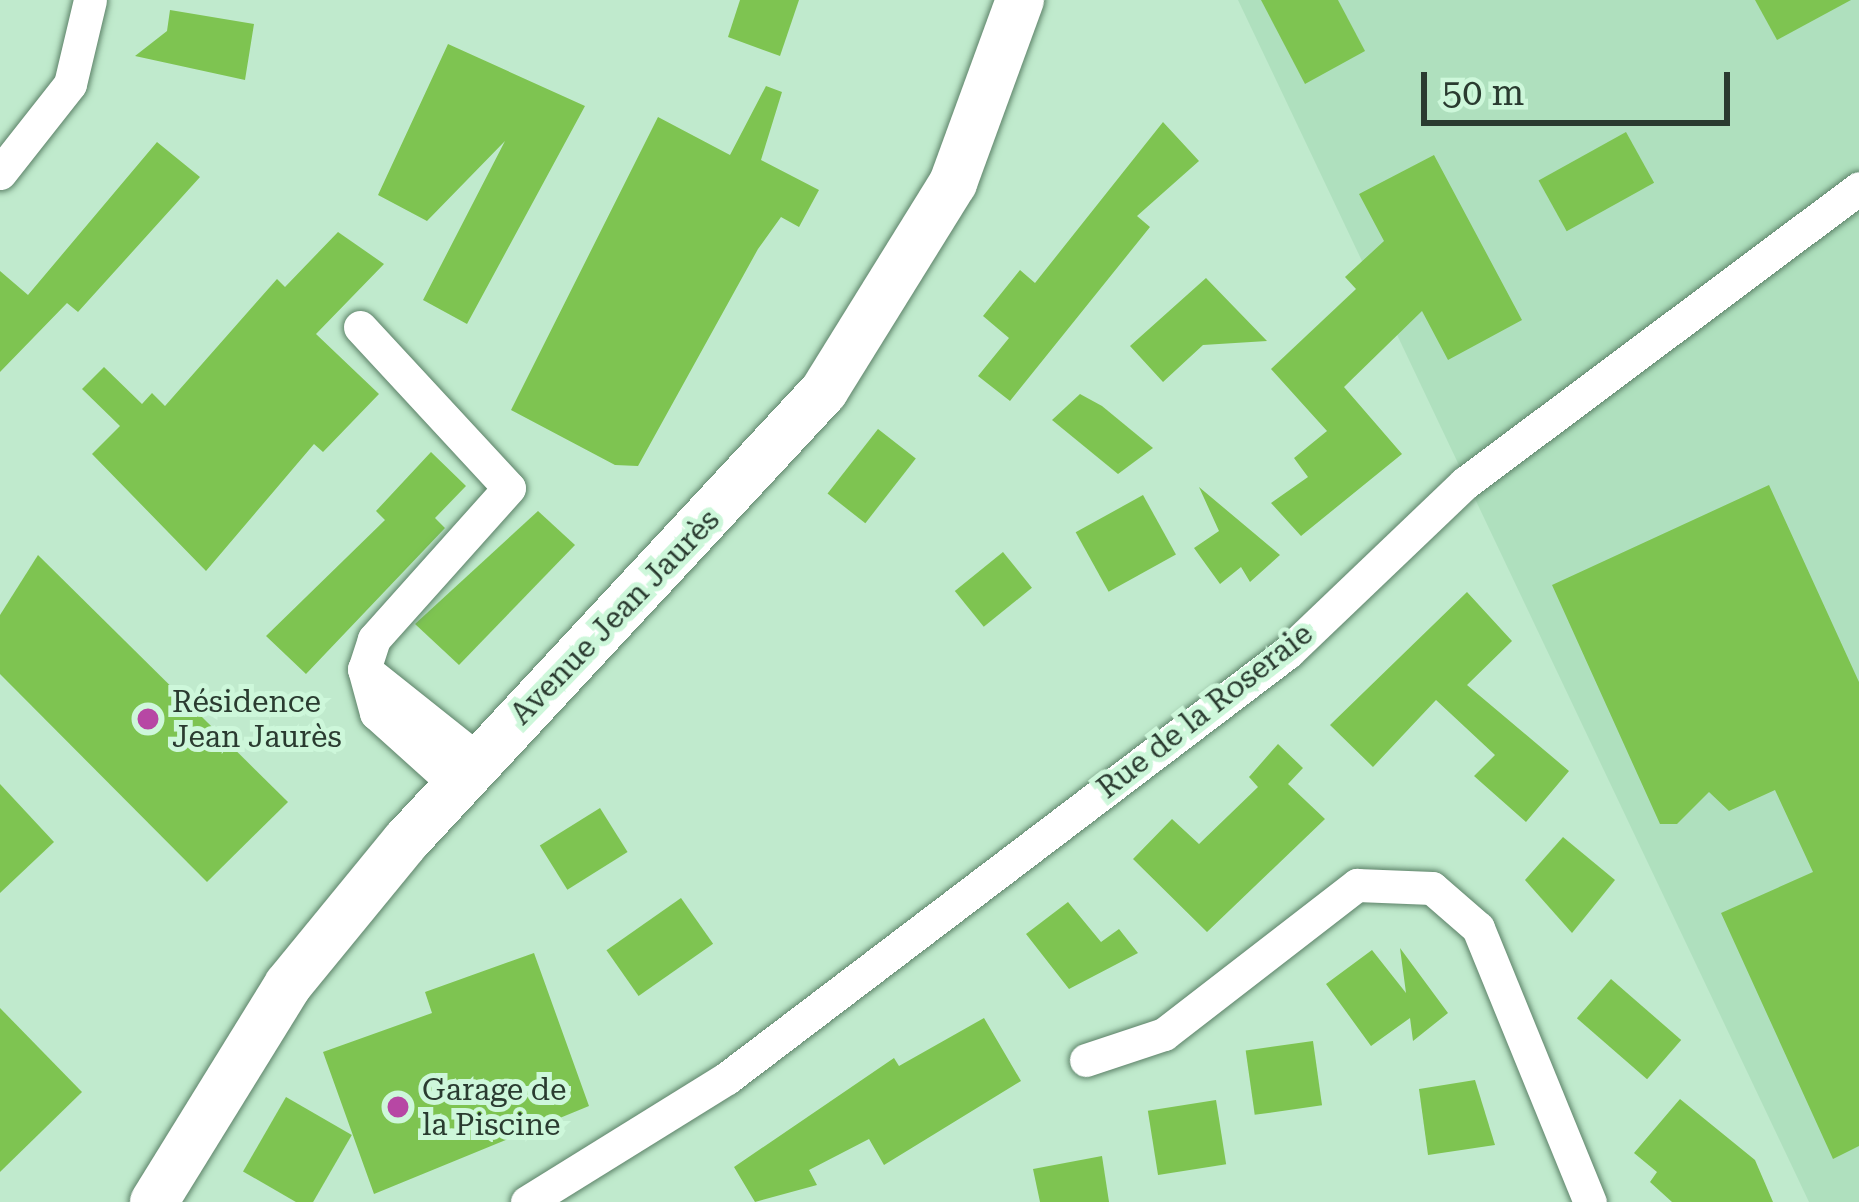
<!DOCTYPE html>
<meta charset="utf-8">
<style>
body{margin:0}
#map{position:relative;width:1859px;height:1202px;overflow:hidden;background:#c0eacd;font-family:"Roboto Serif",serif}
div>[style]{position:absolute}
.built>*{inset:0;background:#afe0be}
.building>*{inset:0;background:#7ec451;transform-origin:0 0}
.roads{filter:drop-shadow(0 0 3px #5c8268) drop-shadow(0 0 3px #5c8268)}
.minor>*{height:33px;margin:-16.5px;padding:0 16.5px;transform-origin:16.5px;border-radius:16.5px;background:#fff}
.secondary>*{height:48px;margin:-24px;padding:0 24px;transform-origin:24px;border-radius:24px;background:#fff}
.dots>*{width:33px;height:33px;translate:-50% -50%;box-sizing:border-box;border:6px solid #cdf7da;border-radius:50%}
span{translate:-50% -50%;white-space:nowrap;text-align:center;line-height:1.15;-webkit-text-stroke:10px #cdf7da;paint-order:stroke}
.street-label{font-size:30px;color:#2a3b30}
.poi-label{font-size:30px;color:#2a3b30}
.left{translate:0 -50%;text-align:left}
.scale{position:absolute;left:1421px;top:72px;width:309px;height:54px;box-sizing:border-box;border:6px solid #2a3b30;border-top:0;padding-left:15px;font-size:36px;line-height:42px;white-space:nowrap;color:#2a3b30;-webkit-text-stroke:9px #cdf7da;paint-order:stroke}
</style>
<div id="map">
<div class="built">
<i style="clip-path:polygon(1238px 0,1859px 0,1859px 1202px,1809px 1202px)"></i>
</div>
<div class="building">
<i style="clip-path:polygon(740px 0,799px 0,780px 56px,728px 37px)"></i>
<i style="clip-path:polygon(1261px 0,1338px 0,1365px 51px,1305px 84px)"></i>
<i style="clip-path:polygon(1755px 0,1851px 0,1777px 40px)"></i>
<i style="clip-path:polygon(170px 10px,254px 24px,245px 80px,135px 56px,167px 31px)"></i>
<i style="clip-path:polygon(448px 44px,585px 106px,467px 324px,423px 300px,505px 141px,427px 221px,378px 195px)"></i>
<i style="clip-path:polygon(766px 86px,782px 92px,761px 160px,819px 190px,799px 227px,781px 217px,758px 249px,638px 466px,615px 465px,511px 410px,658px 117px,730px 155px)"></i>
<i style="clip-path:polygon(1163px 122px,1199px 161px,1137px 216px,1150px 227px,1010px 401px,978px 376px,1009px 338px,983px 316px,1020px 270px,1035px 283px)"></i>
<i style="left:1626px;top:132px;width:58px;height:100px;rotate:61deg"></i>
<i style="clip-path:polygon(157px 142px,200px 177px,78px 312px,67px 303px,0 372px,0 271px,28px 295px)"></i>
<i style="clip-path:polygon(1434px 155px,1522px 320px,1448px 360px,1422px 311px,1344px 387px,1402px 454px,1301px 536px,1271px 503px,1308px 477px,1294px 458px,1327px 431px,1271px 369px,1356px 289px,1345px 277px,1384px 241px,1359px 194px)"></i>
<i style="clip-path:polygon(338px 232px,384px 264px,316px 334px,379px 394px,323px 452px,314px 444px,206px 571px,92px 454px,120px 426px,82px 389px,104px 367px,142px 404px,152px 393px,165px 406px,277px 279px,285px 287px)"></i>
<i style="clip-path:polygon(1206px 278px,1267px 341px,1203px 345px,1163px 382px,1130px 346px)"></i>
<i style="clip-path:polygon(1080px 394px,1102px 406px,1153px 448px,1118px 474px,1052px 420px)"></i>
<i style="left:878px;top:429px;width:48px;height:82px;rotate:38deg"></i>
<i style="clip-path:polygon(431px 452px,466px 486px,435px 518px,445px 528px,306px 674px,266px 636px,385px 520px,376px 511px)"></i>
<i style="clip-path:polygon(1769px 485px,1859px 682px,1859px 1146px,1833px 1159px,1721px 913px,1813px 872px,1775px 790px,1729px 811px,1709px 792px,1677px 824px,1660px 824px,1552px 585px)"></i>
<i style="clip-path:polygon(1199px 487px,1280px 555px,1250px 582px,1241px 567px,1220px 584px,1194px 548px,1219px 531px)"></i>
<i style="left:1143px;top:495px;width:68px;height:77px;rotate:61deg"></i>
<i style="clip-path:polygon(538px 511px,575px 545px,459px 665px,415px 624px)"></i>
<i style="left:1003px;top:552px;width:46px;height:62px;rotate:51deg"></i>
<i style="clip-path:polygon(38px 555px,288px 802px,207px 882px,0 674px,0 615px)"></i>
<i style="clip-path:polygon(1467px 592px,1512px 641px,1467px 685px,1569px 771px,1526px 822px,1474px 776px,1495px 755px,1436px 700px,1373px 767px,1330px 725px)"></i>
<i style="clip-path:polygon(1278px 744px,1303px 768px,1288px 784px,1325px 819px,1207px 932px,1133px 859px,1172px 819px,1199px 844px,1258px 787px,1249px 777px)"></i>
<i style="clip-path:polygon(0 784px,54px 842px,0 893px)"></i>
<i style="left:600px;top:808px;width:52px;height:71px;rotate:58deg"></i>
<i style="clip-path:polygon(1563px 837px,1615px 880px,1572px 933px,1525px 880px)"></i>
<i style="left:681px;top:898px;width:56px;height:91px;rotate:55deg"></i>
<i style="clip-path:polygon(1068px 902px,1101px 942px,1119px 929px,1138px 953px,1069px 989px,1026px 934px)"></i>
<i style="clip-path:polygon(1400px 948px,1448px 1013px,1413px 1041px,1410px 1018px,1371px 1046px,1326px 984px,1372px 950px,1406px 993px)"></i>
<i style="clip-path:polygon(534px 953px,589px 1106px,374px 1194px,323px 1052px,432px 1013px,425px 992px)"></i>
<i style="left:1611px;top:979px;width:93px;height:52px;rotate:41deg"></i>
<i style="clip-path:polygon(0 1008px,82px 1092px,0 1172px)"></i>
<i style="clip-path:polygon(984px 1018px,1021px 1081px,884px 1165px,869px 1139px,809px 1170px,817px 1185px,755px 1202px,734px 1167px,894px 1058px,899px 1066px)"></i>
<i style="left:1313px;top:1041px;width:65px;height:68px;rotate:82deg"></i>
<i style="clip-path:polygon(1475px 1080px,1495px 1145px,1428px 1155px,1419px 1089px)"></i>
<i style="left:286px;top:1097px;width:76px;height:86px;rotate:30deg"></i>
<i style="clip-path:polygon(1680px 1099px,1755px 1160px,1773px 1202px,1672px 1202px,1650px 1182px,1657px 1172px,1634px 1153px)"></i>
<i style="left:1216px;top:1100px;width:65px;height:69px;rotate:81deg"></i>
<i style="clip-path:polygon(1102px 1156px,1109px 1202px,1040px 1202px,1033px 1169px)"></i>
</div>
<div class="roads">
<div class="minor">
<i style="left:0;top:173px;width:113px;rotate:-51.8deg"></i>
<i style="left:70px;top:84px;width:86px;rotate:-76.6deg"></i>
<i style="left:360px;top:327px;width:219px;rotate:47.2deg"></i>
<i style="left:509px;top:488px;width:203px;rotate:131.8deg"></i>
<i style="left:374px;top:639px;width:32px;rotate:108deg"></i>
<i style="left:364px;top:669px;width:46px;rotate:74.7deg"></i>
<i style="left:376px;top:713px;width:108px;rotate:42deg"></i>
<i style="left:364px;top:669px;width:144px;rotate:38.5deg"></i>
<i style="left:1086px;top:1060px;width:82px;rotate:-18.4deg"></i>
<i style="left:1164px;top:1034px;width:244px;rotate:-37.7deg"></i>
<i style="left:1357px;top:885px;width:75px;rotate:2.3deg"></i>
<i style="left:1432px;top:888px;width:61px;rotate:41deg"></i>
<i style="left:1478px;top:928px;width:296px;rotate:67.8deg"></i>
<i style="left:527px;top:1202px;width:235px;rotate:-31.8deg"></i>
<i style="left:727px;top:1078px;width:704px;rotate:-37.21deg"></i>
<i style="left:1288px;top:652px;width:245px;rotate:-43.7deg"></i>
<i style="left:1465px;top:483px;width:492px;rotate:-36.8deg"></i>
</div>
<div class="secondary">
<i style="left:154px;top:1202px;width:255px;rotate:-58.3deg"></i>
<i style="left:288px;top:985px;width:186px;rotate:-50.7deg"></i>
<i style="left:406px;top:841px;width:614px;rotate:-47.11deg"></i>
<i style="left:824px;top:391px;width:245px;rotate:-58.2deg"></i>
<i style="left:953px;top:183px;width:195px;rotate:-69.9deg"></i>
</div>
</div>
<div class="dots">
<i style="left:148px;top:719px;background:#b747a4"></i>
<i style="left:398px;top:1107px;background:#b747a4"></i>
</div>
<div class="street-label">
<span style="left:615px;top:617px;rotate:-46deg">Avenue Jean Jaurès</span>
<span style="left:1205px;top:711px;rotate:-38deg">Rue de la Roseraie</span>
</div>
<div class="poi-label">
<span class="left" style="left:172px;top:719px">Résidence<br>Jean Jaurès</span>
<span class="left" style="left:422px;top:1107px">Garage de<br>la Piscine</span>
</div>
<div class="scale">50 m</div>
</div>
